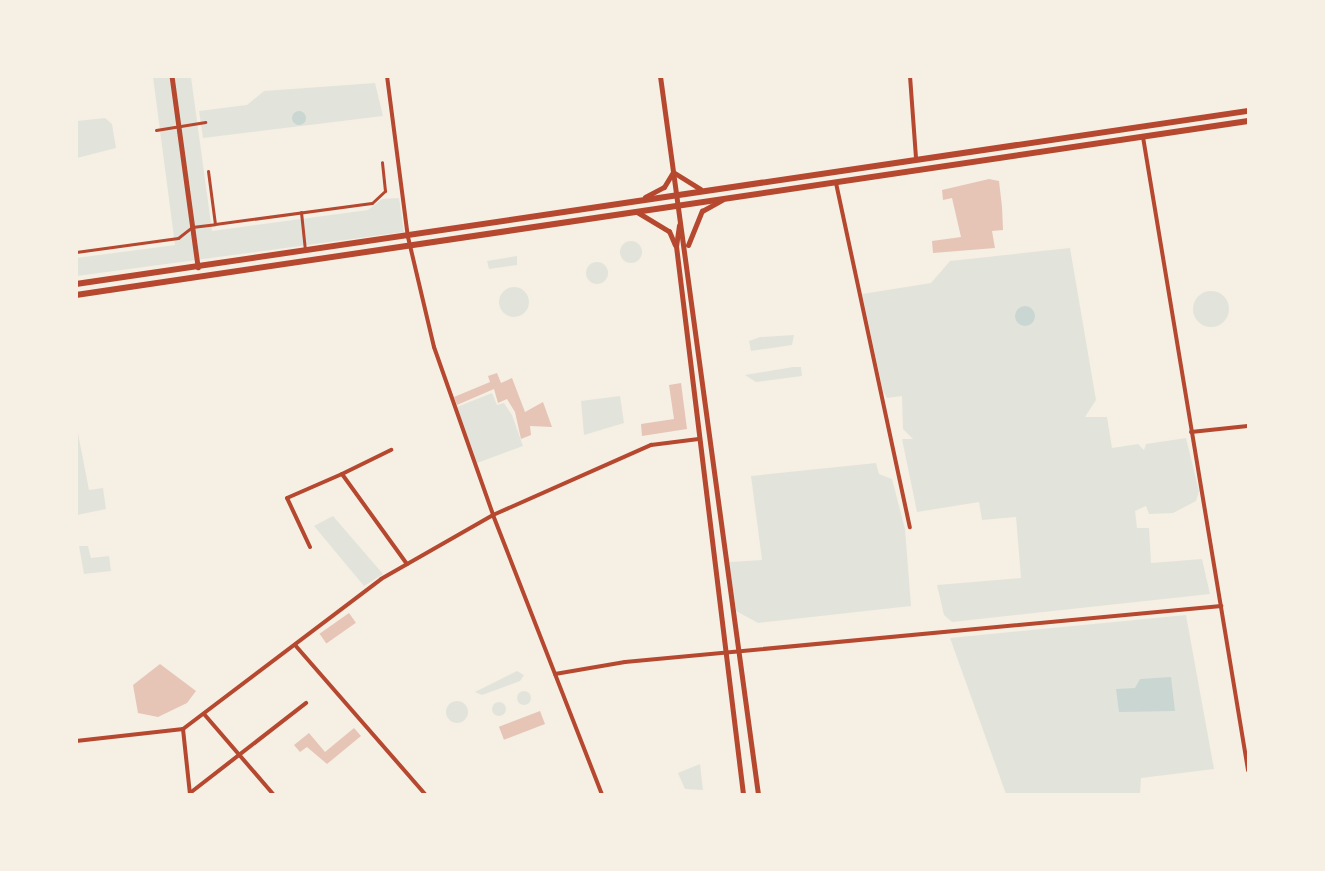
<!DOCTYPE html>
<style>
body{margin:0}
#map{position:relative;width:1325px;height:871px;overflow:hidden;background:#f6efe4;font-family:"IBM Plex Sans",sans-serif}
div>[style]{position:absolute}
.green>*{inset:0;background:#e2e4dc}
.round{border-radius:50%}
.water>*{inset:0;background:#c9d6d2}
.building>*{inset:0;background:#e6c5b7;transform-origin:0 0}
.pedestrian>*{height:3px;margin:-1.5px;padding:0 1.5px;transform-origin:1.5px;border-radius:1.5px;background:#b5482f}
.minor>*{height:4px;margin:-2px;padding:0 2px;transform-origin:2px;border-radius:2px;background:#b5482f}
.tertiary>*{height:4.5px;margin:-2.25px;padding:0 2.25px;transform-origin:2.25px;border-radius:2.25px;background:#b5482f}
.secondary>*{height:5px;margin:-2.5px;padding:0 2.5px;transform-origin:2.5px;border-radius:2.5px;background:#b5482f}
.primary>*{height:6px;margin:-3px;padding:0 3px;transform-origin:3px;border-radius:3px;background:#b5482f}
span{translate:-50% -50%;white-space:nowrap;text-align:center;line-height:1.15;-webkit-text-stroke:5px #f6efe4;paint-order:stroke}
.frame{position:absolute;inset:0;border:78px solid #f6efe4;pointer-events:none}
</style>
<div id="map">
<div class="green">
<i style="clip-path:polygon(153px 77px,191px 77px,212px 231px,368px 210px,382px 199px,399px 198px,404px 232px,77px 276px,76px 258px,175px 245px)"></i>
<i style="clip-path:polygon(375px 83px,383px 116px,203px 138px,199px 111px,247px 105px,264px 91px)"></i>
<i style="clip-path:polygon(105px 118px,112px 124px,116px 148px,77px 158px,77px 121px)"></i>
<i class="round" style="left:620px;top:241px;width:22px;height:22px"></i>
<i style="clip-path:polygon(1070px 248px,1096px 400px,1085px 417px,1107px 417px,1112px 448px,1138px 444px,1144px 450px,1146px 444px,1186px 438px,1199px 491px,1196px 501px,1173px 513px,1149px 514px,1146px 506px,1135px 511px,1137px 528px,1149px 528px,1151px 563px,1202px 559px,1210px 594px,952px 622px,944px 615px,937px 585px,1021px 578px,1016px 517px,982px 520px,979px 502px,917px 512px,902px 439px,913px 439px,903px 429px,902px 396px,887px 398px,883px 391px,862px 294px,931px 283px,950px 261px)"></i>
<i style="clip-path:polygon(517px 256px,517px 265px,489px 269px,487px 261px)"></i>
<i class="round" style="left:586px;top:262px;width:22px;height:22px"></i>
<i class="round" style="left:499px;top:287px;width:30px;height:30px"></i>
<i class="round" style="left:1193px;top:291px;width:36px;height:36px"></i>
<i style="clip-path:polygon(794px 335px,792px 345px,751px 351px,749px 341px,760px 337px)"></i>
<i style="clip-path:polygon(793px 367px,801px 367px,802px 376px,756px 382px,745px 375px)"></i>
<i style="clip-path:polygon(492px 393px,497px 405px,504px 403px,512px 415px,523px 446px,477px 463px,457px 407px)"></i>
<i style="clip-path:polygon(620px 396px,624px 423px,584px 435px,581px 401px)"></i>
<i style="clip-path:polygon(76px 423px,89px 490px,103px 488px,106px 509px,77px 515px)"></i>
<i style="clip-path:polygon(876px 463px,879px 474px,892px 479px,905px 529px,911px 606px,758px 623px,736px 611px,729px 562px,762px 560px,751px 476px)"></i>
<i style="clip-path:polygon(333px 516px,383px 574px,364px 586px,314px 526px)"></i>
<i style="clip-path:polygon(79px 546px,88px 546px,91px 558px,109px 556px,111px 571px,84px 574px)"></i>
<i style="clip-path:polygon(1186px 615px,1214px 769px,1141px 778px,1140px 794px,1006px 794px,950px 638px)"></i>
<i style="clip-path:polygon(517px 671px,524px 675px,520px 681px,482px 695px,475px 692px)"></i>
<i class="round" style="left:517px;top:691px;width:14px;height:14px"></i>
<i class="round" style="left:446px;top:701px;width:22px;height:22px"></i>
<i class="round" style="left:492px;top:702px;width:14px;height:14px"></i>
<i style="clip-path:polygon(700px 764px,703px 790px,685px 789px,678px 773px)"></i>
</div>
<div class="water">
<i class="round" style="left:292px;top:111px;width:14px;height:14px"></i>
<i class="round" style="left:1015px;top:306px;width:20px;height:20px"></i>
<i style="clip-path:polygon(1171px 677px,1175px 711px,1119px 712px,1116px 689px,1135px 688px,1140px 679px)"></i>
</div>
<div class="building">
<i style="clip-path:polygon(989px 179px,999px 181px,1002px 207px,1003px 230px,992px 231px,995px 248px,933px 253px,932px 241px,961px 237px,952px 198px,943px 200px,942px 190px)"></i>
<i style="clip-path:polygon(497px 373px,501px 383px,512px 378px,525px 412px,543px 402px,552px 427px,530px 426px,531px 435px,521px 439px,515px 412px,507px 399px,498px 403px,494px 389px,457px 405px,454px 397px,490px 382px,488px 376px)"></i>
<i style="clip-path:polygon(681px 383px,687px 429px,642px 436px,641px 424px,674px 419px,669px 385px)"></i>
<i style="left:349px;top:613px;width:12px;height:36px;rotate:55deg"></i>
<i style="clip-path:polygon(160px 664px,196px 691px,187px 703px,158px 717px,138px 713px,133px 685px)"></i>
<i style="left:540px;top:711px;width:14px;height:44px;rotate:69deg"></i>
<i style="clip-path:polygon(354px 728px,361px 736px,327px 764px,307px 747px,300px 752px,294px 745px,309px 733px,325px 752px)"></i>
</div>
<div class="pedestrian">
<i style="left:156px;top:130px;width:50px;rotate:-9.3deg"></i>
<i style="left:208px;top:171px;width:53px;rotate:82.5deg"></i>
<i style="left:215px;top:224px;width:158px;rotate:-7.6deg"></i>
<i style="left:372px;top:203px;width:18px;rotate:-43deg"></i>
<i style="left:385px;top:191px;width:29px;rotate:-96deg"></i>
<i style="left:301px;top:212px;width:37px;rotate:84deg"></i>
<i style="left:76px;top:252px;width:103px;rotate:-7.8deg"></i>
<i style="left:178px;top:238px;width:18px;rotate:-38deg"></i>
<i style="left:192px;top:227px;width:23px;rotate:-7deg"></i>
</div>
<div class="minor">
<i style="left:387px;top:76px;width:162px;rotate:82.6deg"></i>
<i style="left:408px;top:237px;width:113px;rotate:76.7deg"></i>
<i style="left:434px;top:347px;width:178px;rotate:70.6deg"></i>
<i style="left:493px;top:515px;width:300px;rotate:68.7deg"></i>
<i style="left:910px;top:76px;width:82px;rotate:85.8deg"></i>
<i style="left:1143px;top:137px;width:642px;rotate:80.58deg"></i>
<i style="left:836px;top:183px;width:352px;rotate:77.9deg"></i>
<i style="left:1191px;top:432px;width:57px;rotate:-6deg"></i>
<i style="left:342px;top:474px;width:55px;rotate:-26.1deg"></i>
<i style="left:310px;top:547px;width:54px;rotate:-115.1deg"></i>
<i style="left:287px;top:498px;width:60px;rotate:-23.6deg"></i>
<i style="left:342px;top:474px;width:111px;rotate:54.2deg"></i>
<i style="left:295px;top:645px;width:198px;rotate:48.9deg"></i>
<i style="left:555px;top:674px;width:71px;rotate:-9.7deg"></i>
<i style="left:625px;top:662px;width:599px;rotate:-5.37deg"></i>
<i style="left:204px;top:714px;width:106px;rotate:49.2deg"></i>
<i style="left:183px;top:729px;width:65px;rotate:83.9deg"></i>
<i style="left:76px;top:741px;width:108px;rotate:-6.4deg"></i>
<i style="left:183px;top:729px;width:248px;rotate:-37.1deg"></i>
<i style="left:381px;top:579px;width:129px;rotate:-29.7deg"></i>
<i style="left:493px;top:515px;width:173px;rotate:-23.9deg"></i>
<i style="left:651px;top:445px;width:48px;rotate:-7.1deg"></i>
<i style="left:190px;top:793px;width:147px;rotate:-37.8deg"></i>
</div>
<div class="tertiary">
<i style="left:172px;top:76px;width:193px;rotate:82.2deg"></i>
</div>
<div class="secondary">
<i style="left:660px;top:76px;width:725px;rotate:82.23deg"></i>
<i style="left:645px;top:197px;width:21px;rotate:-28deg"></i>
<i style="left:664px;top:187px;width:17px;rotate:-59deg"></i>
<i style="left:673px;top:172px;width:32px;rotate:32deg"></i>
<i style="left:637px;top:212px;width:37px;rotate:31deg"></i>
<i style="left:669px;top:231px;width:15px;rotate:67deg"></i>
<i style="left:679px;top:225px;width:21px;rotate:98deg"></i>
<i style="left:676px;top:246px;width:552px;rotate:83.03deg"></i>
<i style="left:688px;top:245px;width:37px;rotate:-68deg"></i>
<i style="left:702px;top:211px;width:23px;rotate:-29deg"></i>
</div>
<div class="primary">
<i style="left:76px;top:284px;width:1185px;rotate:-8.4deg"></i>
<i style="left:76px;top:295px;width:1185px;rotate:-8.44deg"></i>
</div>
<div class="frame"></div>
</div>
